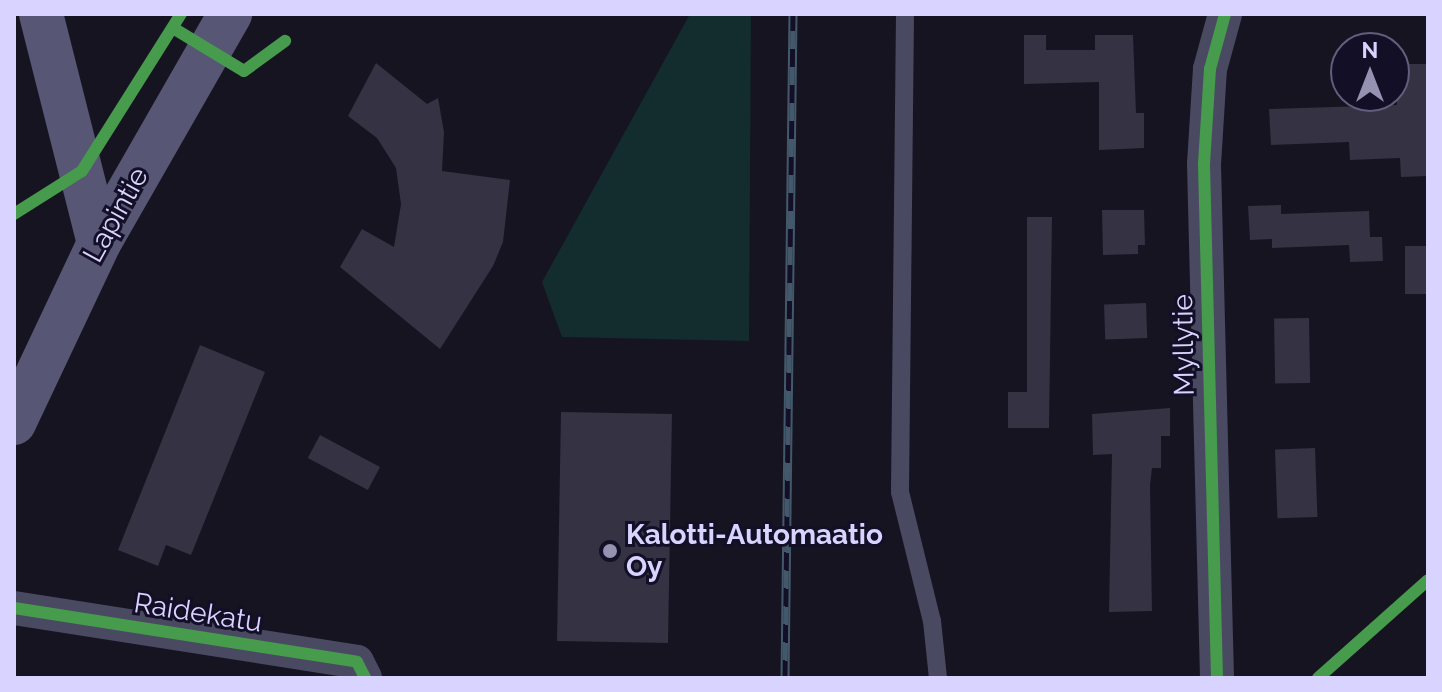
<!DOCTYPE html>
<style>
body{margin:0}
#map{position:relative;width:1442px;height:692px;overflow:hidden;background:#161421;font-family:Raleway,sans-serif}
div>[style]{position:absolute}
.green>*{inset:0;background:#132c2d}
.building>*{inset:0;background:#343243;transform-origin:0 0}
.lane>*{height:18px;margin:-9px;padding:0 9px;transform-origin:9px;border-radius:9px;background:#4a4962}
.street>*{height:34px;margin:-17px;padding:0 17px;transform-origin:17px;border-radius:17px;background:#4a4962}
.secondary>*{height:44px;margin:-22px;padding:0 22px;transform-origin:22px;border-radius:22px;background:#575674}
.rail>*{height:9px;margin-top:-4.5px;transform-origin:0;background:repeating-linear-gradient(90deg,#130f26 0 18px,#43596b 0 36px);box-sizing:border-box;border-block:2px solid #43596b}
.cycleway>*{height:12px;margin:-6px;padding:0 6px;transform-origin:6px;border-radius:6px;background:#469c4c}
.dots>*{width:22px;height:22px;translate:-50% -50%;box-sizing:border-box;border:4px solid #130f26;border-radius:50%}
span{translate:-50% -50%;white-space:nowrap;text-align:center;line-height:1.15;-webkit-text-stroke:6px #130f26;paint-order:stroke}
.street-label{font-size:28px;color:#d9d4ff}
.poi-label{font-size:28px;color:#d9d4ff;font-weight:700}
.left{translate:0 -50%;text-align:left}
.frame{position:absolute;inset:0;border:16px solid #d9d4ff;pointer-events:none}
.north{position:absolute;left:1330px;top:32px;width:80px;height:80px;box-sizing:border-box;background:#130f26;border:2px solid #625e7d;border-radius:50%;rotate:0deg;font-size:22px;font-weight:700;line-height:32px;text-align:center;color:#d9d4ff}
.north::after{content:'';display:block;margin:auto;width:28px;height:36px;background:#9591b1;clip-path:polygon(50% 0,100% 100%,50% 72%,0 100%)}
</style>
<div id="map">
<div class="green">
<i style="clip-path:polygon(690px 14px,751px 14px,749px 341px,562px 337px,542px 282px)"></i>
</div>
<div class="building">
<i style="clip-path:polygon(1024px 35px,1046px 35px,1046px 50px,1095px 50px,1095px 35px,1133px 35px,1136px 113px,1144px 113px,1144px 148px,1099px 150px,1099px 82px,1024px 84px)"></i>
<i style="clip-path:polygon(376px 63px,427px 104px,438px 98px,444px 132px,442px 171px,510px 180px,503px 242px,493px 266px,440px 349px,340px 267px,362px 229px,394px 247px,401px 204px,396px 168px,377px 138px,348px 116px)"></i>
<i style="clip-path:polygon(1396px 64px,1426px 64px,1428px 176px,1401px 177px,1400px 158px,1350px 160px,1349px 142px,1271px 145px,1269px 109px,1397px 105px)"></i>
<i style="clip-path:polygon(1281px 205px,1281px 214px,1369px 211px,1370px 237px,1382px 237px,1383px 261px,1350px 262px,1349px 245px,1272px 248px,1272px 239px,1250px 240px,1248px 206px)"></i>
<i style="clip-path:polygon(1102px 210px,1144px 210px,1145px 245px,1138px 245px,1138px 254px,1103px 255px)"></i>
<i style="clip-path:polygon(1027px 217px,1052px 217px,1049px 428px,1008px 428px,1008px 392px,1027px 392px)"></i>
<i style="left:1428px;top:246px;width:48px;height:23px;rotate:90deg"></i>
<i style="left:1146px;top:303px;width:35px;height:42px;rotate:88deg"></i>
<i style="left:1309px;top:318px;width:65px;height:35px;rotate:89deg"></i>
<i style="clip-path:polygon(200px 345px,265px 372px,191px 555px,166px 545px,158px 566px,118px 550px)"></i>
<i style="clip-path:polygon(1170px 408px,1170px 436px,1161px 436px,1161px 468px,1152px 468px,1150px 485px,1152px 611px,1109px 612px,1112px 454px,1093px 455px,1092px 414px)"></i>
<i style="left:561px;top:412px;width:111px;height:229px;rotate:1deg"></i>
<i style="left:320px;top:435px;width:68px;height:26px;rotate:28deg"></i>
<i style="left:1315px;top:448px;width:69px;height:40px;rotate:88deg"></i>
</div>
<div class="lane">
<i style="left:905px;top:14px;width:478px;rotate:90.6deg"></i>
<i style="left:900px;top:492px;width:133px;rotate:76.1deg"></i>
<i style="left:932px;top:621px;width:57px;rotate:84deg"></i>
</div>
<div class="street">
<i style="left:14px;top:608px;width:347px;rotate:8.9deg"></i>
<i style="left:357px;top:662px;width:18px;rotate:63deg"></i>
<i style="left:1217px;top:678px;width:514px;rotate:-91.45deg"></i>
<i style="left:1204px;top:164px;width:95px;rotate:-86.4deg"></i>
<i style="left:1210px;top:69px;width:57px;rotate:-74.7deg"></i>
</div>
<div class="secondary">
<i style="left:41px;top:14px;width:236px;rotate:75.8deg"></i>
<i style="left:14px;top:423px;width:199px;rotate:-64.7deg"></i>
<i style="left:99px;top:243px;width:264px;rotate:-60.2deg"></i>
</div>
<div class="rail">
<i style="left:785px;top:678px;width:664px;rotate:-89.31deg"></i>
</div>
<div class="cycleway">
<i style="left:173px;top:28px;width:83px;rotate:31.2deg"></i>
<i style="left:244px;top:71px;width:51px;rotate:-36.2deg"></i>
<i style="left:14px;top:214px;width:80px;rotate:-32.3deg"></i>
<i style="left:82px;top:171px;width:186px;rotate:-57.8deg"></i>
<i style="left:14px;top:608px;width:347px;rotate:8.9deg"></i>
<i style="left:357px;top:662px;width:18px;rotate:63deg"></i>
<i style="left:1217px;top:678px;width:514px;rotate:-91.45deg"></i>
<i style="left:1204px;top:164px;width:95px;rotate:-86.4deg"></i>
<i style="left:1210px;top:69px;width:57px;rotate:-74.7deg"></i>
<i style="left:1318px;top:678px;width:147px;rotate:-41.7deg"></i>
</div>
<div class="dots">
<i style="left:610px;top:551px;background:#9591b1"></i>
</div>
<div class="street-label">
<span style="left:116px;top:215px;rotate:-61deg">Lapintie</span>
<span style="left:1184px;top:345px;rotate:-91deg">Myllytie</span>
<span style="left:198px;top:613px;rotate:9deg">Raidekatu</span>
</div>
<div class="poi-label">
<span class="left" style="left:626px;top:551px">Kalotti-Automaatio<br>Oy</span>
</div>
<div class="frame"></div>
<div class="north">N</div>
</div>
